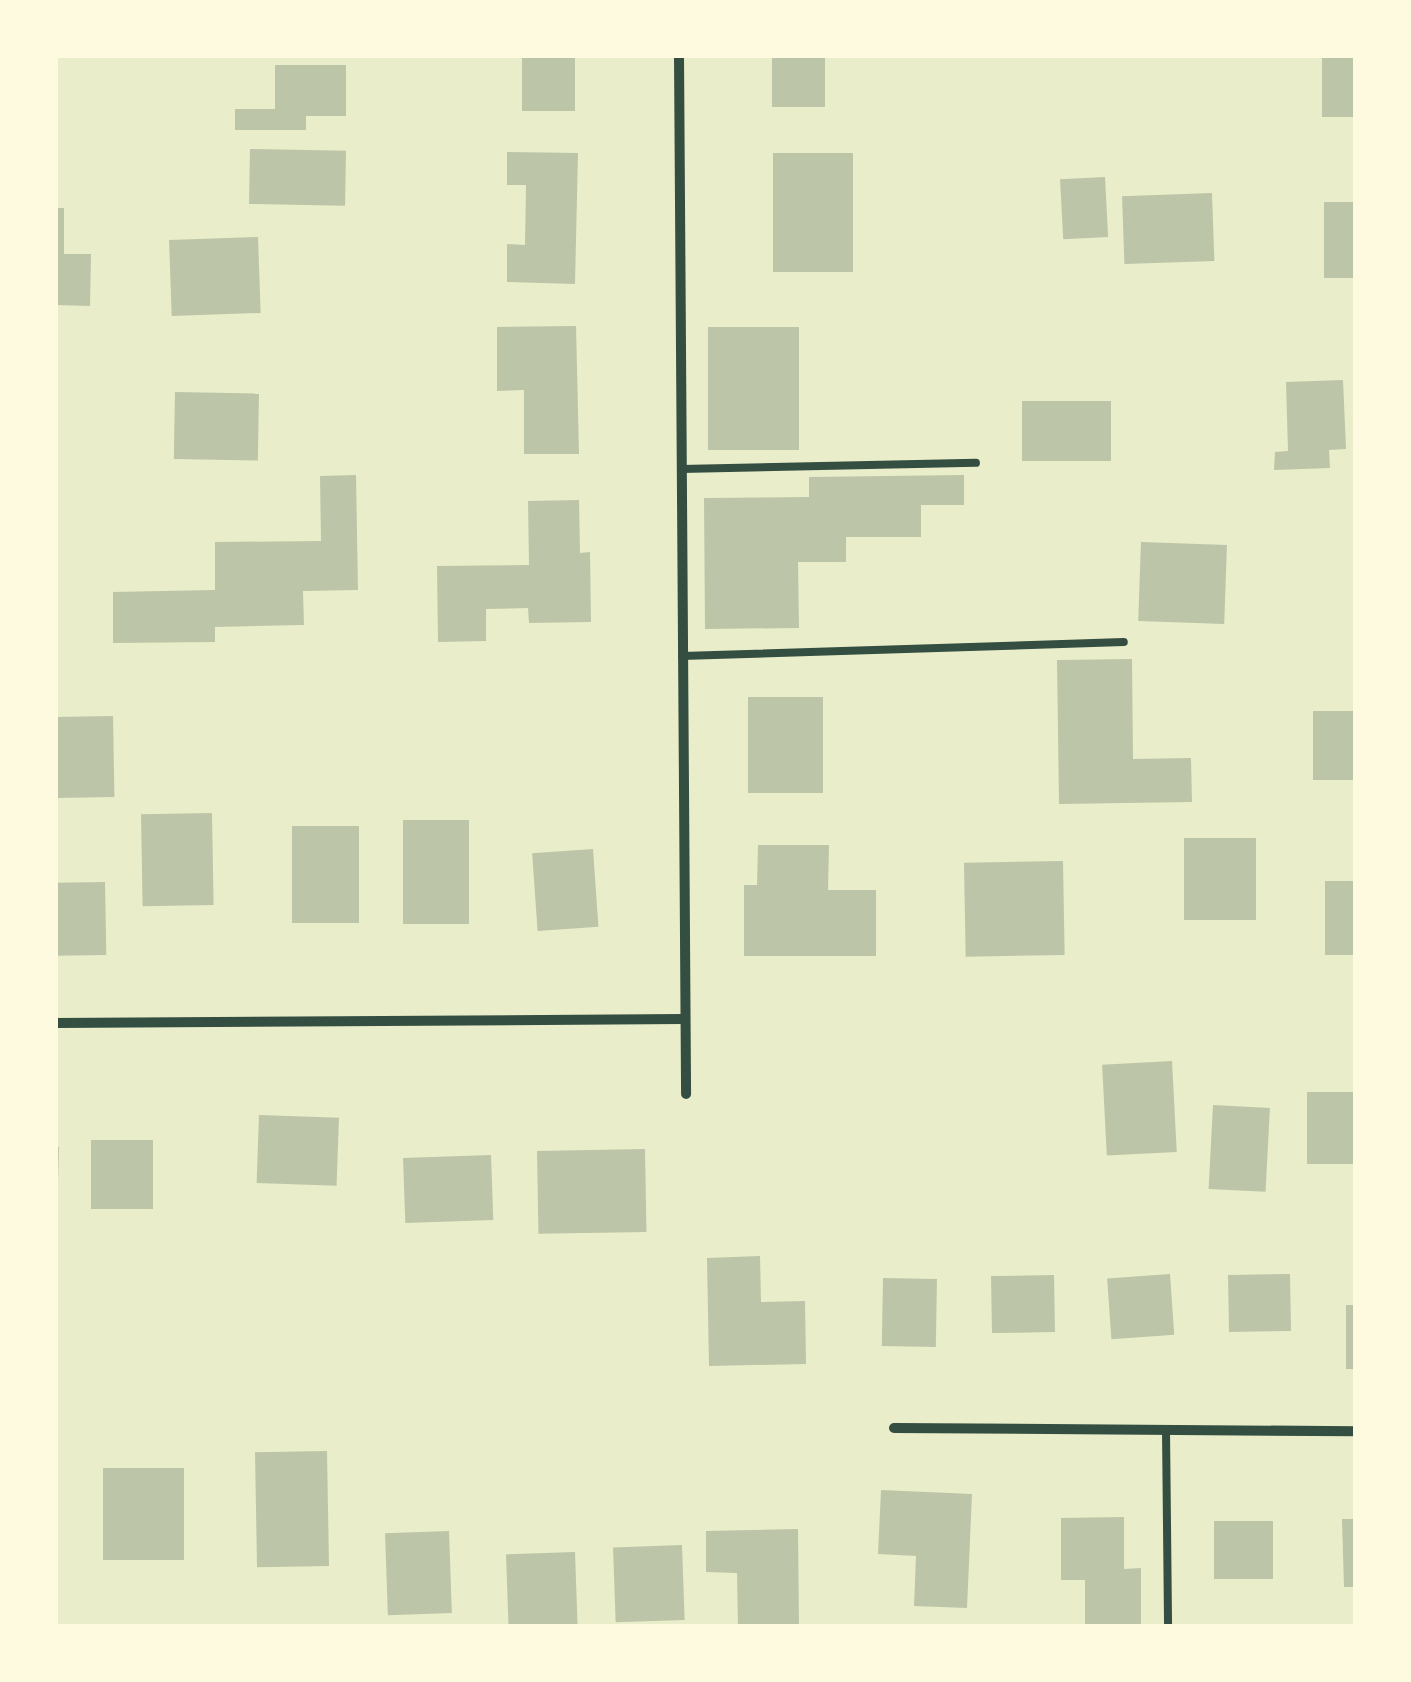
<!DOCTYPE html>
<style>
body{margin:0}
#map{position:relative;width:1411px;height:1682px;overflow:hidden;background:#e9edc9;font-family:Mulish,sans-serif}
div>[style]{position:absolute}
.building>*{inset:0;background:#bcc5a7;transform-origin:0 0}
.service>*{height:8px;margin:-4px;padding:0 4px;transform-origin:4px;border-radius:4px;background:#344e41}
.minor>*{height:10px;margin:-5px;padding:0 5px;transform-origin:5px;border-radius:5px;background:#344e41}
span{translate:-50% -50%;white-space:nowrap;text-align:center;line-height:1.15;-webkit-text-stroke:10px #fefae0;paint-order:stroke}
.frame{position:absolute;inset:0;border:58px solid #fefae0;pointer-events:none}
</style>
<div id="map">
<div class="building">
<i style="left:522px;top:55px;width:53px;height:56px"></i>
<i style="left:772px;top:55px;width:53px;height:52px"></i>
<i style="left:1322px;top:55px;width:34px;height:62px"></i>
<i style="clip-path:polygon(275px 65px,346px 65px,346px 116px,306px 116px,306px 130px,235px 130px,235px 109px,275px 109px)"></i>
<i style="left:250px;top:149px;width:96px;height:55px;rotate:1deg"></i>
<i style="clip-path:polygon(507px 152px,578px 153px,575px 284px,507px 282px,507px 244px,525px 245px,526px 185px,507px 185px)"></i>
<i style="left:853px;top:153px;width:119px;height:80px;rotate:90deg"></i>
<i style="left:1105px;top:177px;width:60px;height:45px;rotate:87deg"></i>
<i style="left:1212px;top:193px;width:68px;height:90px;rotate:88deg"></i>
<i style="left:1324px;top:202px;width:32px;height:76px"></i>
<i style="clip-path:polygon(55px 208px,64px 208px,64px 254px,91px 254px,90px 306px,55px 305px)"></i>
<i style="left:258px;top:237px;width:76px;height:89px;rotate:88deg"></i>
<i style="clip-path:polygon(576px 326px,579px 454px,524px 454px,524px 390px,497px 391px,497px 327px)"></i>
<i style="left:799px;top:327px;width:123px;height:91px;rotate:90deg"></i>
<i style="clip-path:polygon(1343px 380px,1346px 449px,1329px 450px,1330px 468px,1274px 470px,1275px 452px,1288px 451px,1286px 382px)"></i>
<i style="left:175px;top:392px;width:84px;height:67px;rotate:1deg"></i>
<i style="left:1022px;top:401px;width:89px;height:60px"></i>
<i style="clip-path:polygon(356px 475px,358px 590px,303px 591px,304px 625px,215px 627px,215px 642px,113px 643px,113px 592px,215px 590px,215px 542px,321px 541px,320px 476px)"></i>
<i style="clip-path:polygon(964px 475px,964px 505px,921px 505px,921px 537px,846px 537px,846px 562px,798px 562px,799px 628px,705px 629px,704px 498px,809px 497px,809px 477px)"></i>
<i style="clip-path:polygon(579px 500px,580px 553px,590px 552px,591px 622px,529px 623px,528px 608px,486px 609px,486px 641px,438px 642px,437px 566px,529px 565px,528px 501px)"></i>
<i style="left:1141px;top:542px;width:86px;height:79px;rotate:2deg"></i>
<i style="clip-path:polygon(1132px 659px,1133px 759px,1191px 758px,1192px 802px,1059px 804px,1057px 660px)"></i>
<i style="left:823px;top:697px;width:96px;height:75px;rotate:90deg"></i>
<i style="left:1313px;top:711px;width:43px;height:69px"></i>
<i style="left:113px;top:716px;width:81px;height:58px;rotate:89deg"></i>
<i style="left:212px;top:813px;width:92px;height:71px;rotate:89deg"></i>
<i style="left:469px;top:820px;width:104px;height:66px;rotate:90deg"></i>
<i style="left:292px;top:826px;width:67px;height:97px"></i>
<i style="left:1184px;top:838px;width:72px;height:82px"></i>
<i style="clip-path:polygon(758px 845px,829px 845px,828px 890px,876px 890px,876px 956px,744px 956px,744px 885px,757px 885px)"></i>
<i style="left:593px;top:849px;width:78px;height:61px;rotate:86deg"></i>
<i style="left:1063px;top:861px;width:94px;height:99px;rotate:89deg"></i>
<i style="left:1356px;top:881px;width:74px;height:31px;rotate:90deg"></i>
<i style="left:105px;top:882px;width:73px;height:50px;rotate:89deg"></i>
<i style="left:1172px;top:1061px;width:91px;height:70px;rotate:87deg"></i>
<i style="left:1307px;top:1092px;width:49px;height:72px"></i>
<i style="left:1213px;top:1105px;width:57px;height:84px;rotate:3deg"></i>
<i style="left:259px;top:1115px;width:80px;height:68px;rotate:2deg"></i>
<i style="left:91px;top:1140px;width:62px;height:69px"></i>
<i style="clip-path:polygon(55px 1147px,59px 1147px,58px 1183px,55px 1183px)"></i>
<i style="left:645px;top:1149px;width:83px;height:108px;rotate:89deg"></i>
<i style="left:491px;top:1155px;width:65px;height:88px;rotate:88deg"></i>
<i style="clip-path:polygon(760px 1256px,761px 1302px,805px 1301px,806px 1364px,709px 1366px,707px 1258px)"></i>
<i style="left:1170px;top:1274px;width:61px;height:63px;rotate:86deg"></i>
<i style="left:1290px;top:1274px;width:57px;height:62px;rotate:89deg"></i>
<i style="left:1054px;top:1275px;width:57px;height:63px;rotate:89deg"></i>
<i style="left:883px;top:1278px;width:54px;height:68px;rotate:1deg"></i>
<i style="left:1346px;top:1305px;width:10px;height:64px"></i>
<i style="left:327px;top:1451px;width:115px;height:72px;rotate:89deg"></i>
<i style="left:184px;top:1468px;width:92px;height:81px;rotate:90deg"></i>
<i style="clip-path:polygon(881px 1490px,972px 1494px,967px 1608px,914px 1606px,916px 1556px,878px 1554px)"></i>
<i style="clip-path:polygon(1124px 1517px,1124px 1569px,1141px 1568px,1141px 1627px,1085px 1627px,1085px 1580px,1061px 1580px,1061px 1518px)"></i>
<i style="clip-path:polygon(1342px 1519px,1356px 1519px,1356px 1587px,1344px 1587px)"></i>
<i style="left:1273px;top:1521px;width:58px;height:59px;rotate:90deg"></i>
<i style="clip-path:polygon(798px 1529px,799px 1627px,738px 1627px,737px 1573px,706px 1572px,706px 1531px)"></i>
<i style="left:449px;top:1531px;width:82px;height:64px;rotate:88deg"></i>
<i style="left:682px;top:1545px;width:75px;height:69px;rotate:88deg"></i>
<i style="left:575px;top:1552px;width:75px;height:69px;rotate:88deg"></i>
</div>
<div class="service">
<i style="left:681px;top:469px;width:295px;rotate:-1.2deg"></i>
<i style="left:682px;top:656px;width:442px;rotate:-1.8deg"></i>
<i style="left:1166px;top:1430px;width:197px;rotate:89.4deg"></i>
</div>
<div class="minor">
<i style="left:679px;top:55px;width:1039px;rotate:89.61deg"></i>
<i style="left:55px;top:1023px;width:628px;rotate:-0.36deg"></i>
<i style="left:894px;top:1428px;width:462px;rotate:0.4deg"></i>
</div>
<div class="frame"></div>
</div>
